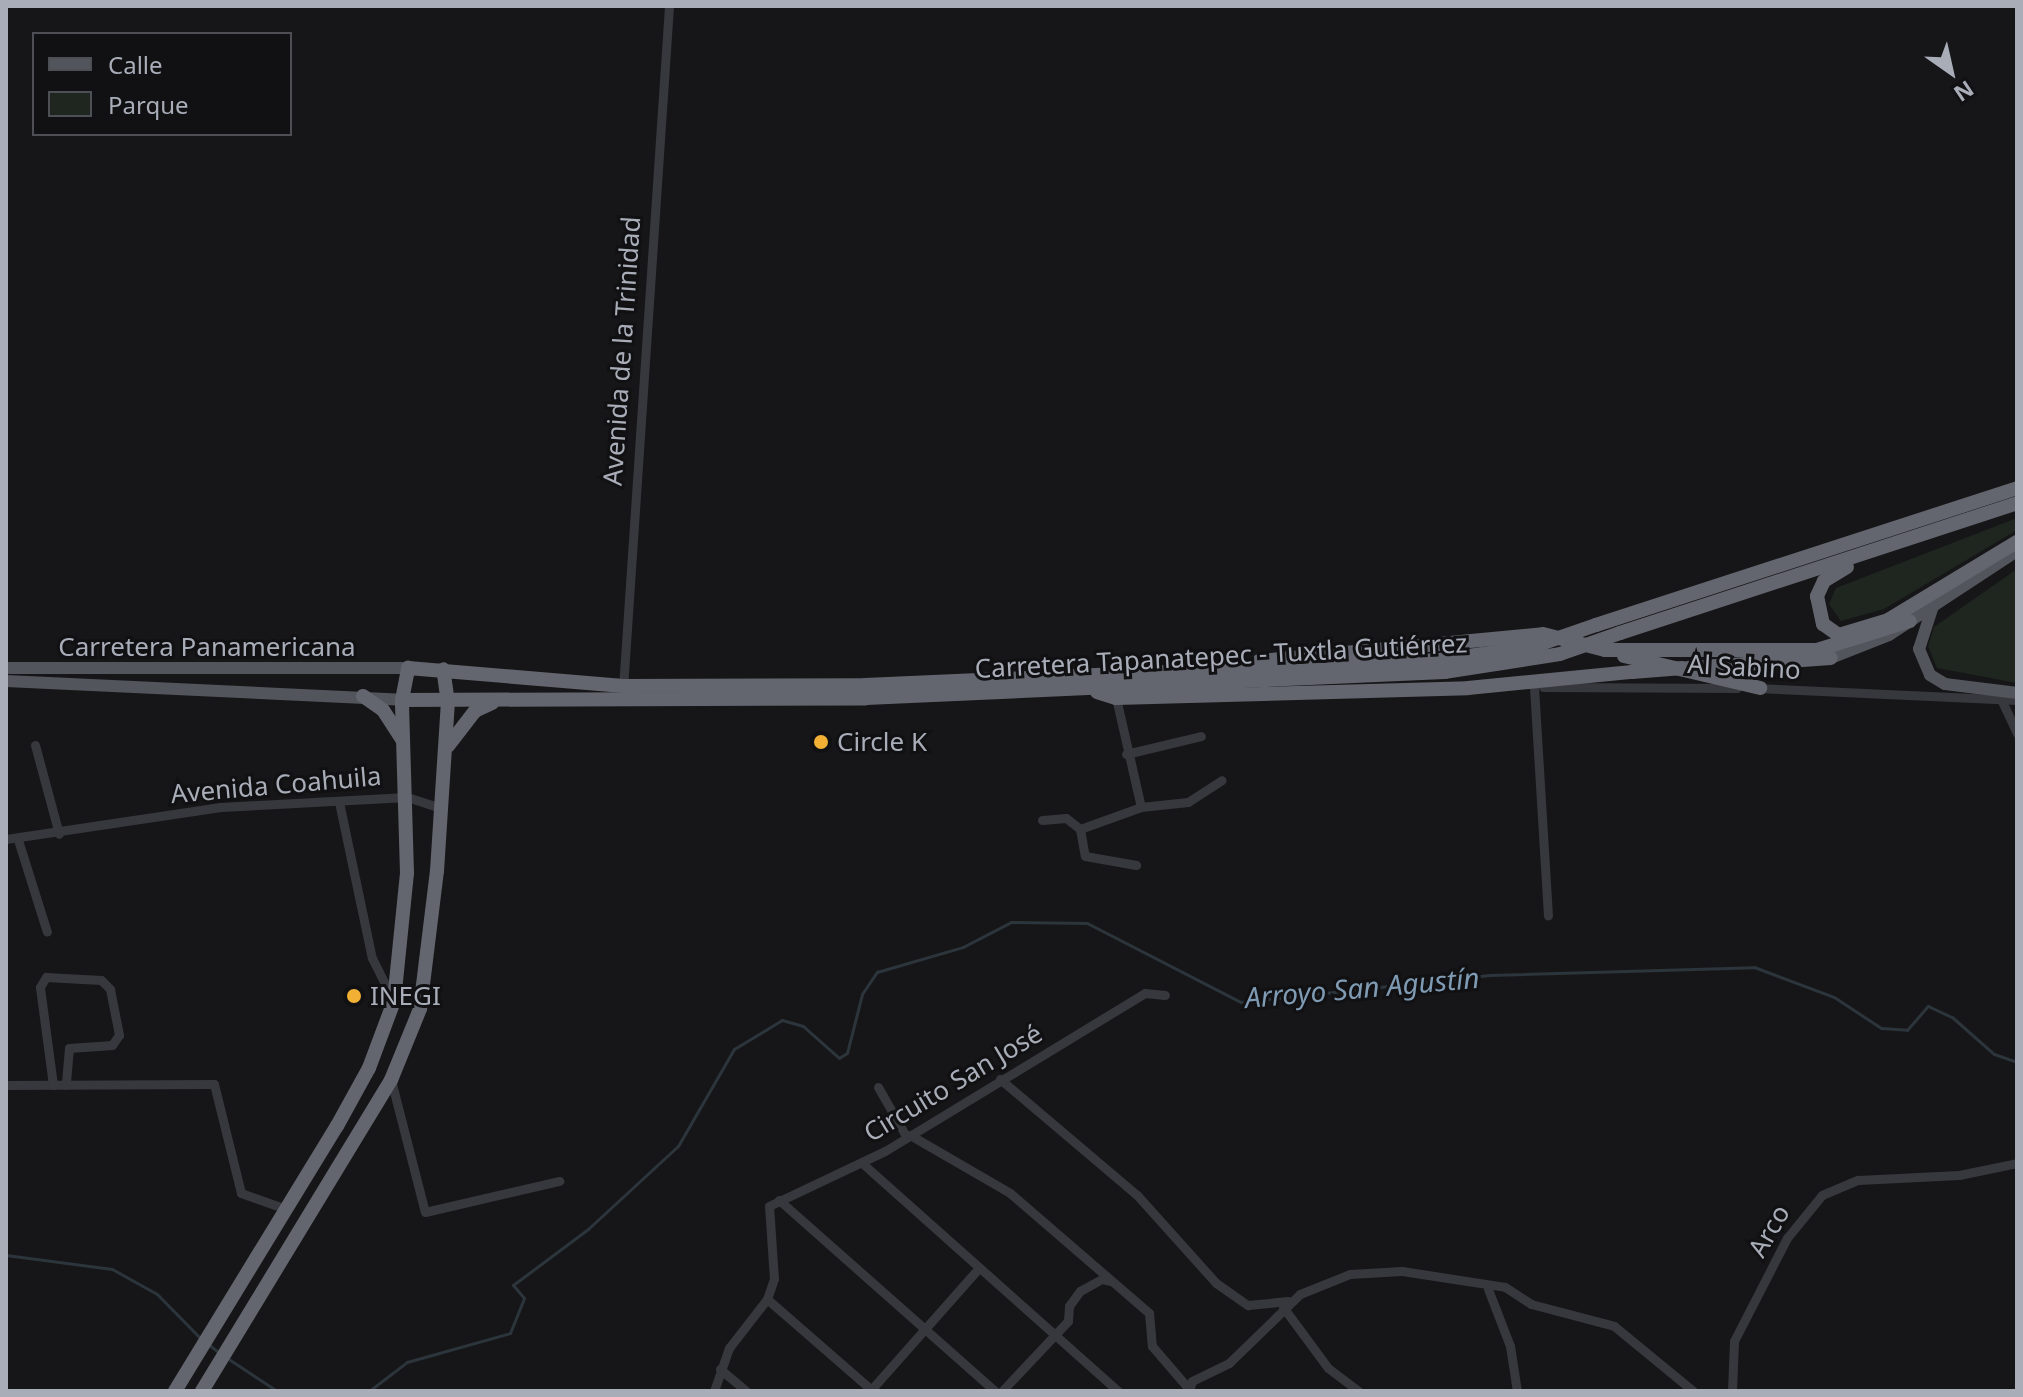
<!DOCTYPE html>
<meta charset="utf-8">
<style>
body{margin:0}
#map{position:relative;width:2023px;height:1397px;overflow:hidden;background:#161618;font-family:"Noto Sans",sans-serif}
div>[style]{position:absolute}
.green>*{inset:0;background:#1e261f}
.stream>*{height:3px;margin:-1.5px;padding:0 1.5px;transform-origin:1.5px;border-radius:1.5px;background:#2c353c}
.minor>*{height:9px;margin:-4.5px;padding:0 4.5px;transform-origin:4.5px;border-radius:4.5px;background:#37383d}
.major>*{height:12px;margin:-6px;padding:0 6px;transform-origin:6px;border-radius:6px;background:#53555c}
.highway>*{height:14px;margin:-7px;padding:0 7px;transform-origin:7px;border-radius:7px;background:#63666e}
.highway-bridge>*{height:14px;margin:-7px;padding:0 7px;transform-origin:7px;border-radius:7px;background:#63666e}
.dots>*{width:22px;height:22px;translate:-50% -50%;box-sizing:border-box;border:4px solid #111113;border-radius:50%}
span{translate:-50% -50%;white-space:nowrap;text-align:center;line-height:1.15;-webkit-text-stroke:6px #111113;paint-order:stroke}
.street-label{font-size:26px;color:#a8adb8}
.poi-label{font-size:26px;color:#a8adb8}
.left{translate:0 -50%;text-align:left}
.water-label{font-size:28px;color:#7f9bb3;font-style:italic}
.frame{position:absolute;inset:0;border:8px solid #a8adb8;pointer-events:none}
.legend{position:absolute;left:32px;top:32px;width:260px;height:104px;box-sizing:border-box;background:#111113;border:2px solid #4d4f55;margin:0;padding:10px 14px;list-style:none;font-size:24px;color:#a8adb8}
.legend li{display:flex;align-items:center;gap:16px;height:40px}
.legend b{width:40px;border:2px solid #4d4f55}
.north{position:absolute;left:1911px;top:32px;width:80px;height:80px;-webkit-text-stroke:6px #111113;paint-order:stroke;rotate:146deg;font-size:22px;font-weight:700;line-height:32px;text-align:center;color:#a8adb8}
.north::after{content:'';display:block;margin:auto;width:28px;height:36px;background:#a8adb8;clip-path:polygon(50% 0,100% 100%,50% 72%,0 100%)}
</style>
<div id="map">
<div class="green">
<i style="clip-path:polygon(2017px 518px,2017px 530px,1884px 609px,1841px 621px,1829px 604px,1836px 588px)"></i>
<i style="clip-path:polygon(2017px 569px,2017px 683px,1937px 668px,1928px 646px,1934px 627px)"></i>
</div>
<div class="stream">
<i style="left:6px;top:1255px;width:107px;rotate:7.5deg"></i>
<i style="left:112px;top:1269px;width:51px;rotate:29.1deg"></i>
<i style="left:157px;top:1294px;width:63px;rotate:45.6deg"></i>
<i style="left:208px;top:1344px;width:16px;rotate:38deg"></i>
<i style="left:227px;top:1358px;width:60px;rotate:33.4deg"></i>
<i style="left:369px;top:1391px;width:48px;rotate:-37.3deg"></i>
<i style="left:407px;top:1362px;width:107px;rotate:-15.7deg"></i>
<i style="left:510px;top:1333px;width:38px;rotate:-68deg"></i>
<i style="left:524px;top:1298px;width:17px;rotate:-130deg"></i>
<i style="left:513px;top:1285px;width:94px;rotate:-36.7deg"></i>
<i style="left:588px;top:1229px;width:122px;rotate:-42.7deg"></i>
<i style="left:678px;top:1146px;width:112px;rotate:-60deg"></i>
<i style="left:734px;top:1049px;width:56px;rotate:-31.1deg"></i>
<i style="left:782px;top:1020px;width:22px;rotate:16deg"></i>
<i style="left:803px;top:1026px;width:48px;rotate:41.6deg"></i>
<i style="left:839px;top:1058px;width:9px;rotate:-32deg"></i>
<i style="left:847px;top:1053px;width:61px;rotate:-75.7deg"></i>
<i style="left:862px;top:994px;width:27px;rotate:-56deg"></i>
<i style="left:877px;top:972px;width:90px;rotate:-16.2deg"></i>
<i style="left:963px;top:947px;width:54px;rotate:-27.5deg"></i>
<i style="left:1011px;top:922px;width:76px;rotate:0.8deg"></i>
<i style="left:1087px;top:923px;width:173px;rotate:27.2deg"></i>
<i style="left:1241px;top:1002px;width:250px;rotate:-6.2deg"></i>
<i style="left:1490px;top:975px;width:264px;rotate:-1.7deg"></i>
<i style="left:1754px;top:967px;width:85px;rotate:20.6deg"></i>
<i style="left:1834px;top:997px;width:56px;rotate:33.4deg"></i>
<i style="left:1881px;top:1028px;width:26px;rotate:4deg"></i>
<i style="left:1907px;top:1030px;width:32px;rotate:-49deg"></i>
<i style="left:1928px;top:1006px;width:26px;rotate:25deg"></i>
<i style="left:1952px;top:1017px;width:56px;rotate:41.4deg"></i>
<i style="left:1994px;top:1054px;width:24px;rotate:19deg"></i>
</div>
<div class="minor">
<i style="left:1534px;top:687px;width:229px;rotate:86.5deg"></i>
<i style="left:1543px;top:687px;width:194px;rotate:0.3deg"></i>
<i style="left:623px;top:688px;width:684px;rotate:-86.14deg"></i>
<i style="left:1755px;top:688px;width:262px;rotate:2.6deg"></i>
<i style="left:1116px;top:698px;width:112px;rotate:77.1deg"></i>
<i style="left:2001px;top:699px;width:38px;rotate:65deg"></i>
<i style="left:35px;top:745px;width:92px;rotate:74.9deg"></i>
<i style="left:1126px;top:754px;width:77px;rotate:-13.5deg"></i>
<i style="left:339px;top:802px;width:159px;rotate:78.1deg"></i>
<i style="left:372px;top:958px;width:45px;rotate:63.4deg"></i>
<i style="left:1042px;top:820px;width:24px;rotate:-5deg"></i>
<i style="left:1066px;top:818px;width:18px;rotate:38deg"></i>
<i style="left:1080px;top:829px;width:65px;rotate:-19.8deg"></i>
<i style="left:1141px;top:807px;width:47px;rotate:-6.1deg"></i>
<i style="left:1188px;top:802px;width:40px;rotate:-32.9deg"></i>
<i style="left:1080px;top:829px;width:27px;rotate:80deg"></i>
<i style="left:1085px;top:856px;width:52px;rotate:10deg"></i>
<i style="left:6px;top:839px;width:217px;rotate:-8.5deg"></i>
<i style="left:221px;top:807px;width:186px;rotate:-3.1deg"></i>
<i style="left:407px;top:797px;width:36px;rotate:18deg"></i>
<i style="left:18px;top:840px;width:96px;rotate:72.5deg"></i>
<i style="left:1000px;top:1079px;width:180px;rotate:40.3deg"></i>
<i style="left:1137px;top:1195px;width:118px;rotate:48.1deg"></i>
<i style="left:1216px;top:1283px;width:39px;rotate:35deg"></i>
<i style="left:1248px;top:1305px;width:40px;rotate:-5.7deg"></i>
<i style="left:391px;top:1080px;width:136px;rotate:75.6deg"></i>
<i style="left:425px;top:1212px;width:138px;rotate:-13deg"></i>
<i style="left:6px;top:1085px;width:208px;rotate:-0.3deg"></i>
<i style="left:214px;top:1084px;width:112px;rotate:76.1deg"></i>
<i style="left:241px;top:1193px;width:48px;rotate:19.6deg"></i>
<i style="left:53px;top:1085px;width:99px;rotate:-97.6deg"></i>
<i style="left:40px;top:987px;width:12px;rotate:-59deg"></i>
<i style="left:46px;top:977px;width:55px;rotate:3.1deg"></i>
<i style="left:101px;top:980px;width:13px;rotate:45deg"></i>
<i style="left:110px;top:989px;width:47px;rotate:78.9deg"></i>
<i style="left:119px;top:1035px;width:12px;rotate:125deg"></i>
<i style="left:112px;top:1045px;width:43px;rotate:176deg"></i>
<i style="left:69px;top:1048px;width:37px;rotate:95deg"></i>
<i style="left:878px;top:1087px;width:56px;rotate:60.3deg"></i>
<i style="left:910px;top:1135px;width:116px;rotate:30.1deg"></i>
<i style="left:1010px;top:1193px;width:184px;rotate:40.8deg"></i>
<i style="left:1149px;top:1313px;width:33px;rotate:85deg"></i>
<i style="left:1152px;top:1346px;width:57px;rotate:49.3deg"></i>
<i style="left:862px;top:1163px;width:343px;rotate:41.7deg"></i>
<i style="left:779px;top:1200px;width:288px;rotate:41.5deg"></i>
<i style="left:1488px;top:1289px;width:61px;rotate:68.9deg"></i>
<i style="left:1510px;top:1346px;width:46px;rotate:81.2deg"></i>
<i style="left:767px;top:1299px;width:140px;rotate:41deg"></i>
<i style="left:1283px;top:1307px;width:76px;rotate:53.6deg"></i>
<i style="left:1328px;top:1368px;width:39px;rotate:37deg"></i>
<i style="left:720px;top:1369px;width:34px;rotate:40deg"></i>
<i style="left:714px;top:1391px;width:46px;rotate:-70.8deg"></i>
<i style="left:729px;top:1348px;width:62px;rotate:-52.2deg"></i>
<i style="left:767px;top:1299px;width:21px;rotate:-71deg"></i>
<i style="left:774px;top:1279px;width:73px;rotate:-93.9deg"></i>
<i style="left:769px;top:1206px;width:128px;rotate:-25.4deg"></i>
<i style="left:885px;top:1151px;width:304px;rotate:-31.3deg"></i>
<i style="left:1145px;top:993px;width:20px;rotate:6deg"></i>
<i style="left:870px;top:1391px;width:160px;rotate:-48.5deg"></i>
<i style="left:1002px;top:1391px;width:96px;rotate:-46.7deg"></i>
<i style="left:1068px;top:1321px;width:15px;rotate:-86deg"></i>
<i style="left:1069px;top:1306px;width:19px;rotate:-54deg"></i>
<i style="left:1080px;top:1291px;width:25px;rotate:-29deg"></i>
<i style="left:1102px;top:1279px;width:9px;rotate:13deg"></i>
<i style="left:1189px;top:1391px;width:10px;rotate:-73deg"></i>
<i style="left:1192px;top:1381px;width:41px;rotate:-25.9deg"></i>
<i style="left:1229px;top:1363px;width:99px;rotate:-44.2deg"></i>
<i style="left:1300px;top:1294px;width:54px;rotate:-21.8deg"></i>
<i style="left:1350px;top:1274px;width:52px;rotate:-3.3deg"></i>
<i style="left:1402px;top:1271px;width:104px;rotate:8.8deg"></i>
<i style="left:1505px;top:1287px;width:31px;rotate:33deg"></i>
<i style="left:1531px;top:1304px;width:86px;rotate:14.8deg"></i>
<i style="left:1614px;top:1326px;width:102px;rotate:39.4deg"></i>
<i style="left:1732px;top:1391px;width:50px;rotate:-87.7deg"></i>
<i style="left:1734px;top:1341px;width:116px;rotate:-62.8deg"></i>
<i style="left:1787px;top:1238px;width:55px;rotate:-50.9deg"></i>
<i style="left:1822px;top:1195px;width:39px;rotate:-23deg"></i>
<i style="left:1858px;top:1180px;width:101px;rotate:-2.8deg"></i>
<i style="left:1959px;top:1175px;width:59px;rotate:-11.7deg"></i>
</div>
<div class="major">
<i style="left:1933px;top:606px;width:45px;rotate:108deg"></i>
<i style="left:1919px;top:649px;width:28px;rotate:67deg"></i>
<i style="left:1930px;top:675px;width:17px;rotate:31deg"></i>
<i style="left:1945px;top:684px;width:73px;rotate:7.1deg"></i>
<i style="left:1831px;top:658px;width:62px;rotate:-21.6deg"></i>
<i style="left:1889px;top:635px;width:153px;rotate:-33.3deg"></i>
<i style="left:6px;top:668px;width:402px"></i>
<i style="left:6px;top:681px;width:396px;rotate:2.7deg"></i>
</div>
<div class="highway">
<i style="left:1847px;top:567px;width:27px;rotate:149deg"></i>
<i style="left:1824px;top:581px;width:17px;rotate:115deg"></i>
<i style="left:1817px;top:596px;width:29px;rotate:78deg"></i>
<i style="left:1823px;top:624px;width:19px;rotate:35deg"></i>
<i style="left:1839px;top:635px;width:51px;rotate:-17deg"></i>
<i style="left:1888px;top:620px;width:151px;rotate:-31.2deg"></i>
<i style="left:1596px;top:625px;width:443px;rotate:-18deg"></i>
<i style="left:1620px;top:633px;width:418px;rotate:-18.1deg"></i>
<i style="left:1624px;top:656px;width:140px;rotate:13.2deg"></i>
<i style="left:1259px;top:661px;width:285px;rotate:-5.4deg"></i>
<i style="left:1543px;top:634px;width:64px;rotate:14.5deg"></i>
<i style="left:1605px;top:650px;width:212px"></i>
<i style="left:1817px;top:650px;width:97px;rotate:-17.3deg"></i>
<i style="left:1688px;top:668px;width:143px;rotate:-4deg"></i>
<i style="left:1097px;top:692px;width:20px;rotate:18deg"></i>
<i style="left:1116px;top:698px;width:352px;rotate:-1.6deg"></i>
<i style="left:1468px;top:688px;width:165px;rotate:-5.6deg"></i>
<i style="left:363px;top:696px;width:24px;rotate:35deg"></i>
<i style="left:383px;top:710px;width:35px;rotate:57deg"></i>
<i style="left:402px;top:700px;width:464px;rotate:-0.2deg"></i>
<i style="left:866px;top:698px;width:579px;rotate:-2.58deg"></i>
<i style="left:1444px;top:672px;width:117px;rotate:-8.8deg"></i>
<i style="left:448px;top:746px;width:44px;rotate:-52.4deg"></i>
<i style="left:475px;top:711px;width:19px;rotate:-25deg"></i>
<i style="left:175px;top:1391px;width:311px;rotate:-58.6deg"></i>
<i style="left:337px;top:1126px;width:66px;rotate:-61.1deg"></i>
<i style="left:369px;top:1068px;width:72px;rotate:-69.5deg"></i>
<i style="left:394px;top:1001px;width:129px;rotate:-84.2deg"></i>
<i style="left:407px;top:873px;width:173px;rotate:-91.7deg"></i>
<i style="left:402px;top:700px;width:33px;rotate:-79deg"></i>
<i style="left:408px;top:668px;width:216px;rotate:4.8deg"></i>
<i style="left:623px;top:686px;width:242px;rotate:-0.2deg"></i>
<i style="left:865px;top:685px;width:576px;rotate:-2.49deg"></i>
<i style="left:1440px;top:660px;width:93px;rotate:-8deg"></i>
<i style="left:202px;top:1391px;width:364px;rotate:-58.7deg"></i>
<i style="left:391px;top:1080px;width:77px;rotate:-67.8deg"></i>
<i style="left:420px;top:1009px;width:139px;rotate:-83deg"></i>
<i style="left:437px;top:871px;width:168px;rotate:-86.3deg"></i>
<i style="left:448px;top:703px;width:34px;rotate:-98deg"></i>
</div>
<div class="highway-bridge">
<i style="left:1532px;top:647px;width:68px;rotate:-19deg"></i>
<i style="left:1560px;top:654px;width:64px;rotate:-19.3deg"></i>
<i style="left:1632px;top:672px;width:51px;rotate:-4.5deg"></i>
</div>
<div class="dots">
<i style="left:821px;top:742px;background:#f2b134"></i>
<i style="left:354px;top:996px;background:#f2b134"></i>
</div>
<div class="street-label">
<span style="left:622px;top:351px;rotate:-86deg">Avenida de la Trinidad</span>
<span style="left:207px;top:647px">Carretera Panamericana</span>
<span style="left:1221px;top:656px;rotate:-3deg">Carretera Tapanatepec - Tuxtla Gutiérrez</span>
<span style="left:1744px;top:667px;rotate:3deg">Al Sabino</span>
<span style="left:276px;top:785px;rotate:-5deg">Avenida Coahuila</span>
<span style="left:953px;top:1083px;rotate:-31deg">Circuito San José</span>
<span style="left:1769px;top:1231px;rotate:-60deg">Arco</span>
</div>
<div class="poi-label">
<span class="left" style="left:837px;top:742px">Circle K</span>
<span class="left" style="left:370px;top:996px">INEGI</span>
</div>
<div class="water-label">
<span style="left:1362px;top:987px;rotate:-5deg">Arroyo San Agustín</span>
</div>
<div class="frame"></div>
<ul class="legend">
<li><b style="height:10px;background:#53555c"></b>Calle</li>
<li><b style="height:22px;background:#1e261f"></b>Parque</li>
</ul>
<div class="north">N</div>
</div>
